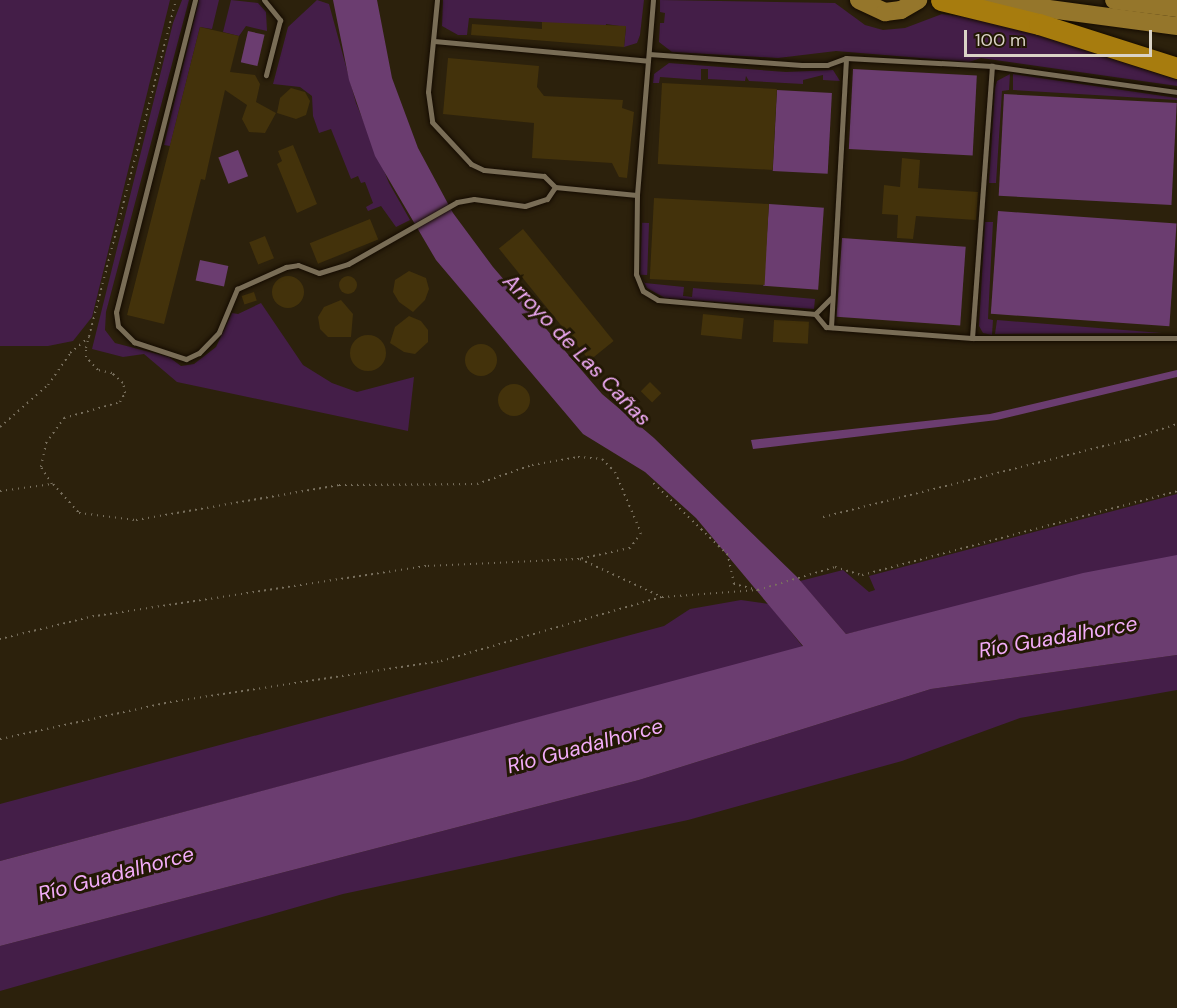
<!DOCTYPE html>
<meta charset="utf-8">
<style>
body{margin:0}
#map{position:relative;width:1177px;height:1008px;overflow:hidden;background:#2c210c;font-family:"DM Sans",sans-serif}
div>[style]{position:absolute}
.green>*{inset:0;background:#441e48;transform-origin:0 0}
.water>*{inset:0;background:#6b3d70;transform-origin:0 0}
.building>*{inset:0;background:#43320b;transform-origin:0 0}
.round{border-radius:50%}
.path>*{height:2px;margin-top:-1px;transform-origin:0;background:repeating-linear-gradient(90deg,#79705e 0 1.5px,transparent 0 6px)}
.roads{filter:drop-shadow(0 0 2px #140b00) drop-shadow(0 0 2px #140b00)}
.service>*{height:5px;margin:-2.5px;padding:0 2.5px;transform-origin:2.5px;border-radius:2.5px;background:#796d56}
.primary>*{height:18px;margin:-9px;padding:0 9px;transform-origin:9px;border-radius:9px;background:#95762b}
.motorway>*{height:21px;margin:-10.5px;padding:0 10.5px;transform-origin:10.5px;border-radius:10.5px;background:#a77c0e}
span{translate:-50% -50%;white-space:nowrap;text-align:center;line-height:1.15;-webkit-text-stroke:6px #221804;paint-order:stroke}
.water-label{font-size:21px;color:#f2acf8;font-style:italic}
.scale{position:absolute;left:964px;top:30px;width:188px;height:27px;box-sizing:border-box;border:3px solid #dad3c6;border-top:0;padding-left:8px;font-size:18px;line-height:21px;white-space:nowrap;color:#dad3c6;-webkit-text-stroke:4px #221804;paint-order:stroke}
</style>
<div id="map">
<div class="green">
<i style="clip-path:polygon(0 0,170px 0,92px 317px,73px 341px,48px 346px,0 346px)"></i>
<i style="clip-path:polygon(182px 0,189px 0,106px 312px,105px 330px,115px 343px,169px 357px,181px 366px,194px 364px,216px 347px,232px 313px,238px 314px,261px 303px,303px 365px,332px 383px,357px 392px,414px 377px,408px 431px,177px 382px,144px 354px,123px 357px,92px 349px,173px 23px)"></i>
<i style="clip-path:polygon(199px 0,219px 0,212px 29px,200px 27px,170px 146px,164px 145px)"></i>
<i style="clip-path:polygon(231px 0,258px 3px,266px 12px,267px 31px,246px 26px,239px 36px,223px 32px)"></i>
<i style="clip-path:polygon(317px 0,329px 4px,356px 103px,389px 183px,410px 220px,396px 227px,381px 206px,368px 211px,366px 207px,373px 203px,365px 182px,361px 183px,358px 176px,351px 179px,331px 129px,319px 133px,313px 116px,312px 96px,300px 87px,273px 84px,288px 27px)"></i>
<i style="clip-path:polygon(443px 0,644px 0,640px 35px,637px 43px,624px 47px,626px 27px,606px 24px,604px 45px,542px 22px,469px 18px,467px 35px,458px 35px,442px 26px)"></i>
<i style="clip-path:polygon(660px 0,835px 3px,865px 25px,883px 30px,905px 28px,942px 14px,993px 20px,1177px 80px,1177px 86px,981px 58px,969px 62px,836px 51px,778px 58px,672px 52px,659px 42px,660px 23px,664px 23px,665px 13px,660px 12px)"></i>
<i style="clip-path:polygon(669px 63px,786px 72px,833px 70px,840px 81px,823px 80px,823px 75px,803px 80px,803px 84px,749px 81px,746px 76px,745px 81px,708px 79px,708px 69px,701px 69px,701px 80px,660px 77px,659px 83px,653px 83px,654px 74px)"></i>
<i style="clip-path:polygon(1010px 74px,1009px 90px,1002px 91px,996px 183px,989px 183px,995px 88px,997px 81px)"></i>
<i style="clip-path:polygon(1013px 74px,1177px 98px,1177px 100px,1013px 90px)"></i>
<i style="clip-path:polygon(985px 222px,993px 222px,988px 319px,993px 320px,992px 335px,983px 333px,979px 326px)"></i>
<i style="left:649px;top:223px;width:52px;height:7px;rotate:92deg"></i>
<i style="clip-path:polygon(641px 277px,645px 283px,684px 287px,683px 296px,692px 297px,693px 288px,815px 299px,814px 309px,665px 298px,647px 288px)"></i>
<i style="clip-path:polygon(997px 320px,1162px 333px,995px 334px)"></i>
<i style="clip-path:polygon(1177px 494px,1177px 557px,846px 634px,800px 581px,843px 570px,869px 592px,875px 590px,869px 576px)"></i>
<i style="clip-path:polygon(741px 600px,769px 604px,803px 647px,0 861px,0 804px,664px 626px,690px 609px)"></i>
<i style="clip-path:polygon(1177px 655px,1177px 690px,1020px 718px,902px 761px,688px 820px,343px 894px,0 991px,0 946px,639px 780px,931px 689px)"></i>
</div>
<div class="water">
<i style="clip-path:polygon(333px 0,377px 0,392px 78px,418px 148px,453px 213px,493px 267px,602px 394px,654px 438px,797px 577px,846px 634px,1083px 573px,1177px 555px,1177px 655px,931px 689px,639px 780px,0 946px,0 861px,803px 646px,696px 518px,645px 472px,583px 434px,436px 260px,375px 156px,349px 80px)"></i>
<i style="left:248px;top:31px;width:17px;height:32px;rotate:13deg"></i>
<i style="left:853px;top:69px;width:124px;height:80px;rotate:3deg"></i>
<i style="left:777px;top:90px;width:55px;height:81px;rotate:3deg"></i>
<i style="left:1004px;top:94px;width:173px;height:102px;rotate:3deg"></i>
<i style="left:238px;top:150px;width:28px;height:21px;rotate:69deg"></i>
<i style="left:769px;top:204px;width:55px;height:82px;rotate:4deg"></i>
<i style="left:998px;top:211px;width:179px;height:103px;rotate:4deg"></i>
<i style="left:842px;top:238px;width:124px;height:79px;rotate:4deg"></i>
<i style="left:200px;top:260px;width:29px;height:21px;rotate:12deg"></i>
<i style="clip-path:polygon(1177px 370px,1177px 377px,997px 420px,753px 449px,751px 440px,990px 414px)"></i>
</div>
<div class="building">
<i style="clip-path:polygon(542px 22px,626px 26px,624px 47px,471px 35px,472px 24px,542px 29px)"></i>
<i style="clip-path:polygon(200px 27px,239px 36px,230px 72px,255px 75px,260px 84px,256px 102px,276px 113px,265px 133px,249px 132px,242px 119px,247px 105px,225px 90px,208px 166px,205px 180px,201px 179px,164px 324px,127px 315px)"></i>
<i style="clip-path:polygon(448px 58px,539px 66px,537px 87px,544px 96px,623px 100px,622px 108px,634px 112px,627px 178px,619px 177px,612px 163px,532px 158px,534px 123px,443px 114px)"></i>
<i style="left:662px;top:83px;width:115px;height:81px;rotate:3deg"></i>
<i style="clip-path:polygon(291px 88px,305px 92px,310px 101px,306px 115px,296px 119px,277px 113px,280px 98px)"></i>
<i style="clip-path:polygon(293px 145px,317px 204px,297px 213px,277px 164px,282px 161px,278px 151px)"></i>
<i style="clip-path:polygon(902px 158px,920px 160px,918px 188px,978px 192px,976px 220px,916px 216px,913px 239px,897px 238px,898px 215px,882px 214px,884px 185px,900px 187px)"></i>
<i style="left:654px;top:198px;width:115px;height:81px;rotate:3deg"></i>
<i style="left:370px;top:219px;width:22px;height:65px;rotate:68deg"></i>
<i style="left:523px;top:229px;width:144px;height:31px;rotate:51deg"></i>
<i style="left:265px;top:236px;width:24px;height:17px;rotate:68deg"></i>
<i style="clip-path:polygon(409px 271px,426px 278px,429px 289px,425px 300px,413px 312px,399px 302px,393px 292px,395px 280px)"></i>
<i class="round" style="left:339px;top:276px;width:18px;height:18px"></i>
<i class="round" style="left:272px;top:276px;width:32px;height:32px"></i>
<i style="left:254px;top:292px;width:9px;height:13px;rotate:72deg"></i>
<i style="clip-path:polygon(341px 300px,353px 314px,351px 337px,328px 337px,320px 329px,318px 317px,324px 307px)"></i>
<i style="left:703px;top:314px;width:41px;height:21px;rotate:6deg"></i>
<i style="clip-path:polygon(409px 316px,421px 321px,428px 330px,428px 342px,415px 354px,404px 352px,390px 343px,395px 327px)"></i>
<i style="left:774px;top:320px;width:35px;height:22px;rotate:3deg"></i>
<i class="round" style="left:350px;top:335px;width:36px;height:36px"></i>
<i class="round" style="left:465px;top:344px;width:32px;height:32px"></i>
<i style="left:650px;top:382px;width:16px;height:13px;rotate:45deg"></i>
<i class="round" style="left:498px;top:384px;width:32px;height:32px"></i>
</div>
<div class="path">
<i style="left:0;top:427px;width:64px;rotate:-41.2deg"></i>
<i style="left:48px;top:385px;width:39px;rotate:-55deg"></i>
<i style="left:70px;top:353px;width:25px;rotate:-40deg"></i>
<i style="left:52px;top:484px;width:20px;rotate:-123deg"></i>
<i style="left:41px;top:467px;width:25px;rotate:-78deg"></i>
<i style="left:46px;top:443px;width:31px;rotate:-54deg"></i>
<i style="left:64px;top:418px;width:58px;rotate:-15.9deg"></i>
<i style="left:120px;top:402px;width:10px;rotate:-61deg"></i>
<i style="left:125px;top:393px;width:10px;rotate:-101deg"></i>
<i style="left:123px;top:383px;width:15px;rotate:-138deg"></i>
<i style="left:112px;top:373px;width:14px;rotate:-168deg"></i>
<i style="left:98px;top:370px;width:18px;rotate:-133deg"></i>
<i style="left:86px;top:357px;width:9px;rotate:-90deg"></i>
<i style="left:86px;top:348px;width:359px;rotate:-75.5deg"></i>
<i style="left:0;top:491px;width:53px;rotate:-7.5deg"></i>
<i style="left:53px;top:484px;width:39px;rotate:48deg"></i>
<i style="left:79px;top:513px;width:57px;rotate:7deg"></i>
<i style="left:136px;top:520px;width:206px;rotate:-9.8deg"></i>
<i style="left:339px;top:485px;width:138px;rotate:-0.4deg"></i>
<i style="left:477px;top:484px;width:58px;rotate:-19.1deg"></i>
<i style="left:532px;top:465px;width:47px;rotate:-9.9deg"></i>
<i style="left:578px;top:457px;width:24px;rotate:5deg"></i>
<i style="left:602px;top:459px;width:18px;rotate:45deg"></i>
<i style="left:615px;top:472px;width:66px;rotate:66.9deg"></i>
<i style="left:641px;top:533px;width:19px;rotate:126deg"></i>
<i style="left:630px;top:548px;width:52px;rotate:167.8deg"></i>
<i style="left:579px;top:559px;width:153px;rotate:177.4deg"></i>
<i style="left:426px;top:566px;width:336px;rotate:171.4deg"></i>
<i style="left:94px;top:616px;width:97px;rotate:166.3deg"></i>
<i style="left:823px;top:517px;width:315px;rotate:-14.2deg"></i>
<i style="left:1128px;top:440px;width:52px;rotate:-18.1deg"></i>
<i style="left:580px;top:559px;width:90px;rotate:24.9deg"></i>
<i style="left:758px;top:590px;width:80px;rotate:-16.6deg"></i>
<i style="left:835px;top:567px;width:28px;rotate:17deg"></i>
<i style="left:862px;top:575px;width:326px;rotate:-14.9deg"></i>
<i style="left:0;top:739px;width:174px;rotate:-12.3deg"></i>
<i style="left:170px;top:702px;width:274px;rotate:-8.6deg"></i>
<i style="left:441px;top:661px;width:230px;rotate:-16.2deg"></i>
<i style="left:662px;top:597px;width:96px;rotate:-4.2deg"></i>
<i style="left:758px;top:590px;width:25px;rotate:-166deg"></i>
<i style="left:734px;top:584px;width:30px;rotate:-102deg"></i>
<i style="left:728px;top:555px;width:107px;rotate:-136.1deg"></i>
</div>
<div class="roads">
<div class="service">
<i style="left:195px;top:0;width:322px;rotate:104.2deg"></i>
<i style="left:116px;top:312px;width:14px;rotate:82deg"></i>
<i style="left:118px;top:326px;width:23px;rotate:45deg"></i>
<i style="left:134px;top:342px;width:55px;rotate:18.1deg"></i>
<i style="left:186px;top:359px;width:14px;rotate:-25deg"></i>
<i style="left:199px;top:353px;width:29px;rotate:-46deg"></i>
<i style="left:219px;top:332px;width:47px;rotate:-67.3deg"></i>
<i style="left:237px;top:289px;width:54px;rotate:-24.2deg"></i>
<i style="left:286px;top:267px;width:12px;rotate:-9deg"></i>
<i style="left:298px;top:265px;width:22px;rotate:21deg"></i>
<i style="left:319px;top:273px;width:30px;rotate:-17deg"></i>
<i style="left:348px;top:264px;width:125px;rotate:-29.6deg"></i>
<i style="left:457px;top:202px;width:17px;rotate:-10deg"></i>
<i style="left:474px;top:199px;width:51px;rotate:7.8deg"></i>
<i style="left:525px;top:206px;width:23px;rotate:-18deg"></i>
<i style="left:547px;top:199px;width:14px;rotate:-56deg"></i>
<i style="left:555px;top:187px;width:82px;rotate:5.6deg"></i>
<i style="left:264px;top:0;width:26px;rotate:51deg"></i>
<i style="left:280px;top:20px;width:57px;rotate:104.3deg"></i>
<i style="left:437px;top:0;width:92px;rotate:95.6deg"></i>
<i style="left:428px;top:92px;width:30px;rotate:82deg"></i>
<i style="left:432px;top:122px;width:57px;rotate:47.1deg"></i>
<i style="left:471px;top:164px;width:14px;rotate:25deg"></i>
<i style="left:484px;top:170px;width:60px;rotate:5.7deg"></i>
<i style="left:544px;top:176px;width:16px;rotate:45deg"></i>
<i style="left:653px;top:0;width:196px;rotate:94.7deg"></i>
<i style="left:637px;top:195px;width:79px;rotate:90.7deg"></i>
<i style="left:636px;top:274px;width:18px;rotate:68deg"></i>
<i style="left:643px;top:291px;width:17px;rotate:31deg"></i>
<i style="left:658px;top:300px;width:158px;rotate:5.1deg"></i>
<i style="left:815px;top:314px;width:17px;rotate:50deg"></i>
<i style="left:826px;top:327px;width:146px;rotate:4.3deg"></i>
<i style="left:972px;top:338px;width:205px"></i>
<i style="left:434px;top:41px;width:215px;rotate:5.3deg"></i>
<i style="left:649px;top:54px;width:153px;rotate:4.1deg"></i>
<i style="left:802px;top:65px;width:25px"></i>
<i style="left:827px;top:65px;width:20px;rotate:-20deg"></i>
<i style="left:846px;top:58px;width:146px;rotate:3.1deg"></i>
<i style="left:992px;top:66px;width:187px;rotate:8deg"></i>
<i style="left:815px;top:314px;width:24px;rotate:-45deg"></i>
<i style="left:831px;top:327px;width:269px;rotate:-86.8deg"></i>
<i style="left:972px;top:338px;width:273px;rotate:-85.8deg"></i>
</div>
<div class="primary">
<i style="left:859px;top:0;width:29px;rotate:25deg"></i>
<i style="left:885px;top:12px;width:16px;rotate:-7deg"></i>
<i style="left:901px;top:10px;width:20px;rotate:-30deg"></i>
<i style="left:982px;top:0;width:197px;rotate:7.6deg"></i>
<i style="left:1114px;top:0;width:64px;rotate:7.2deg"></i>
</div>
<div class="motorway">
<i style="left:941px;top:0;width:101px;rotate:13.8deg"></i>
<i style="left:1039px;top:24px;width:145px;rotate:17.7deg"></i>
</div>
</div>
<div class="water-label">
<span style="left:577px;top:350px;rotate:46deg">Arroyo de Las Cañas</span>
<span style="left:1058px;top:637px;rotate:-10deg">Río Guadalhorce</span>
<span style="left:585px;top:746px;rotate:-15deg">Río Guadalhorce</span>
<span style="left:116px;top:874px;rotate:-15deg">Río Guadalhorce</span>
</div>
<div class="scale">100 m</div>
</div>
